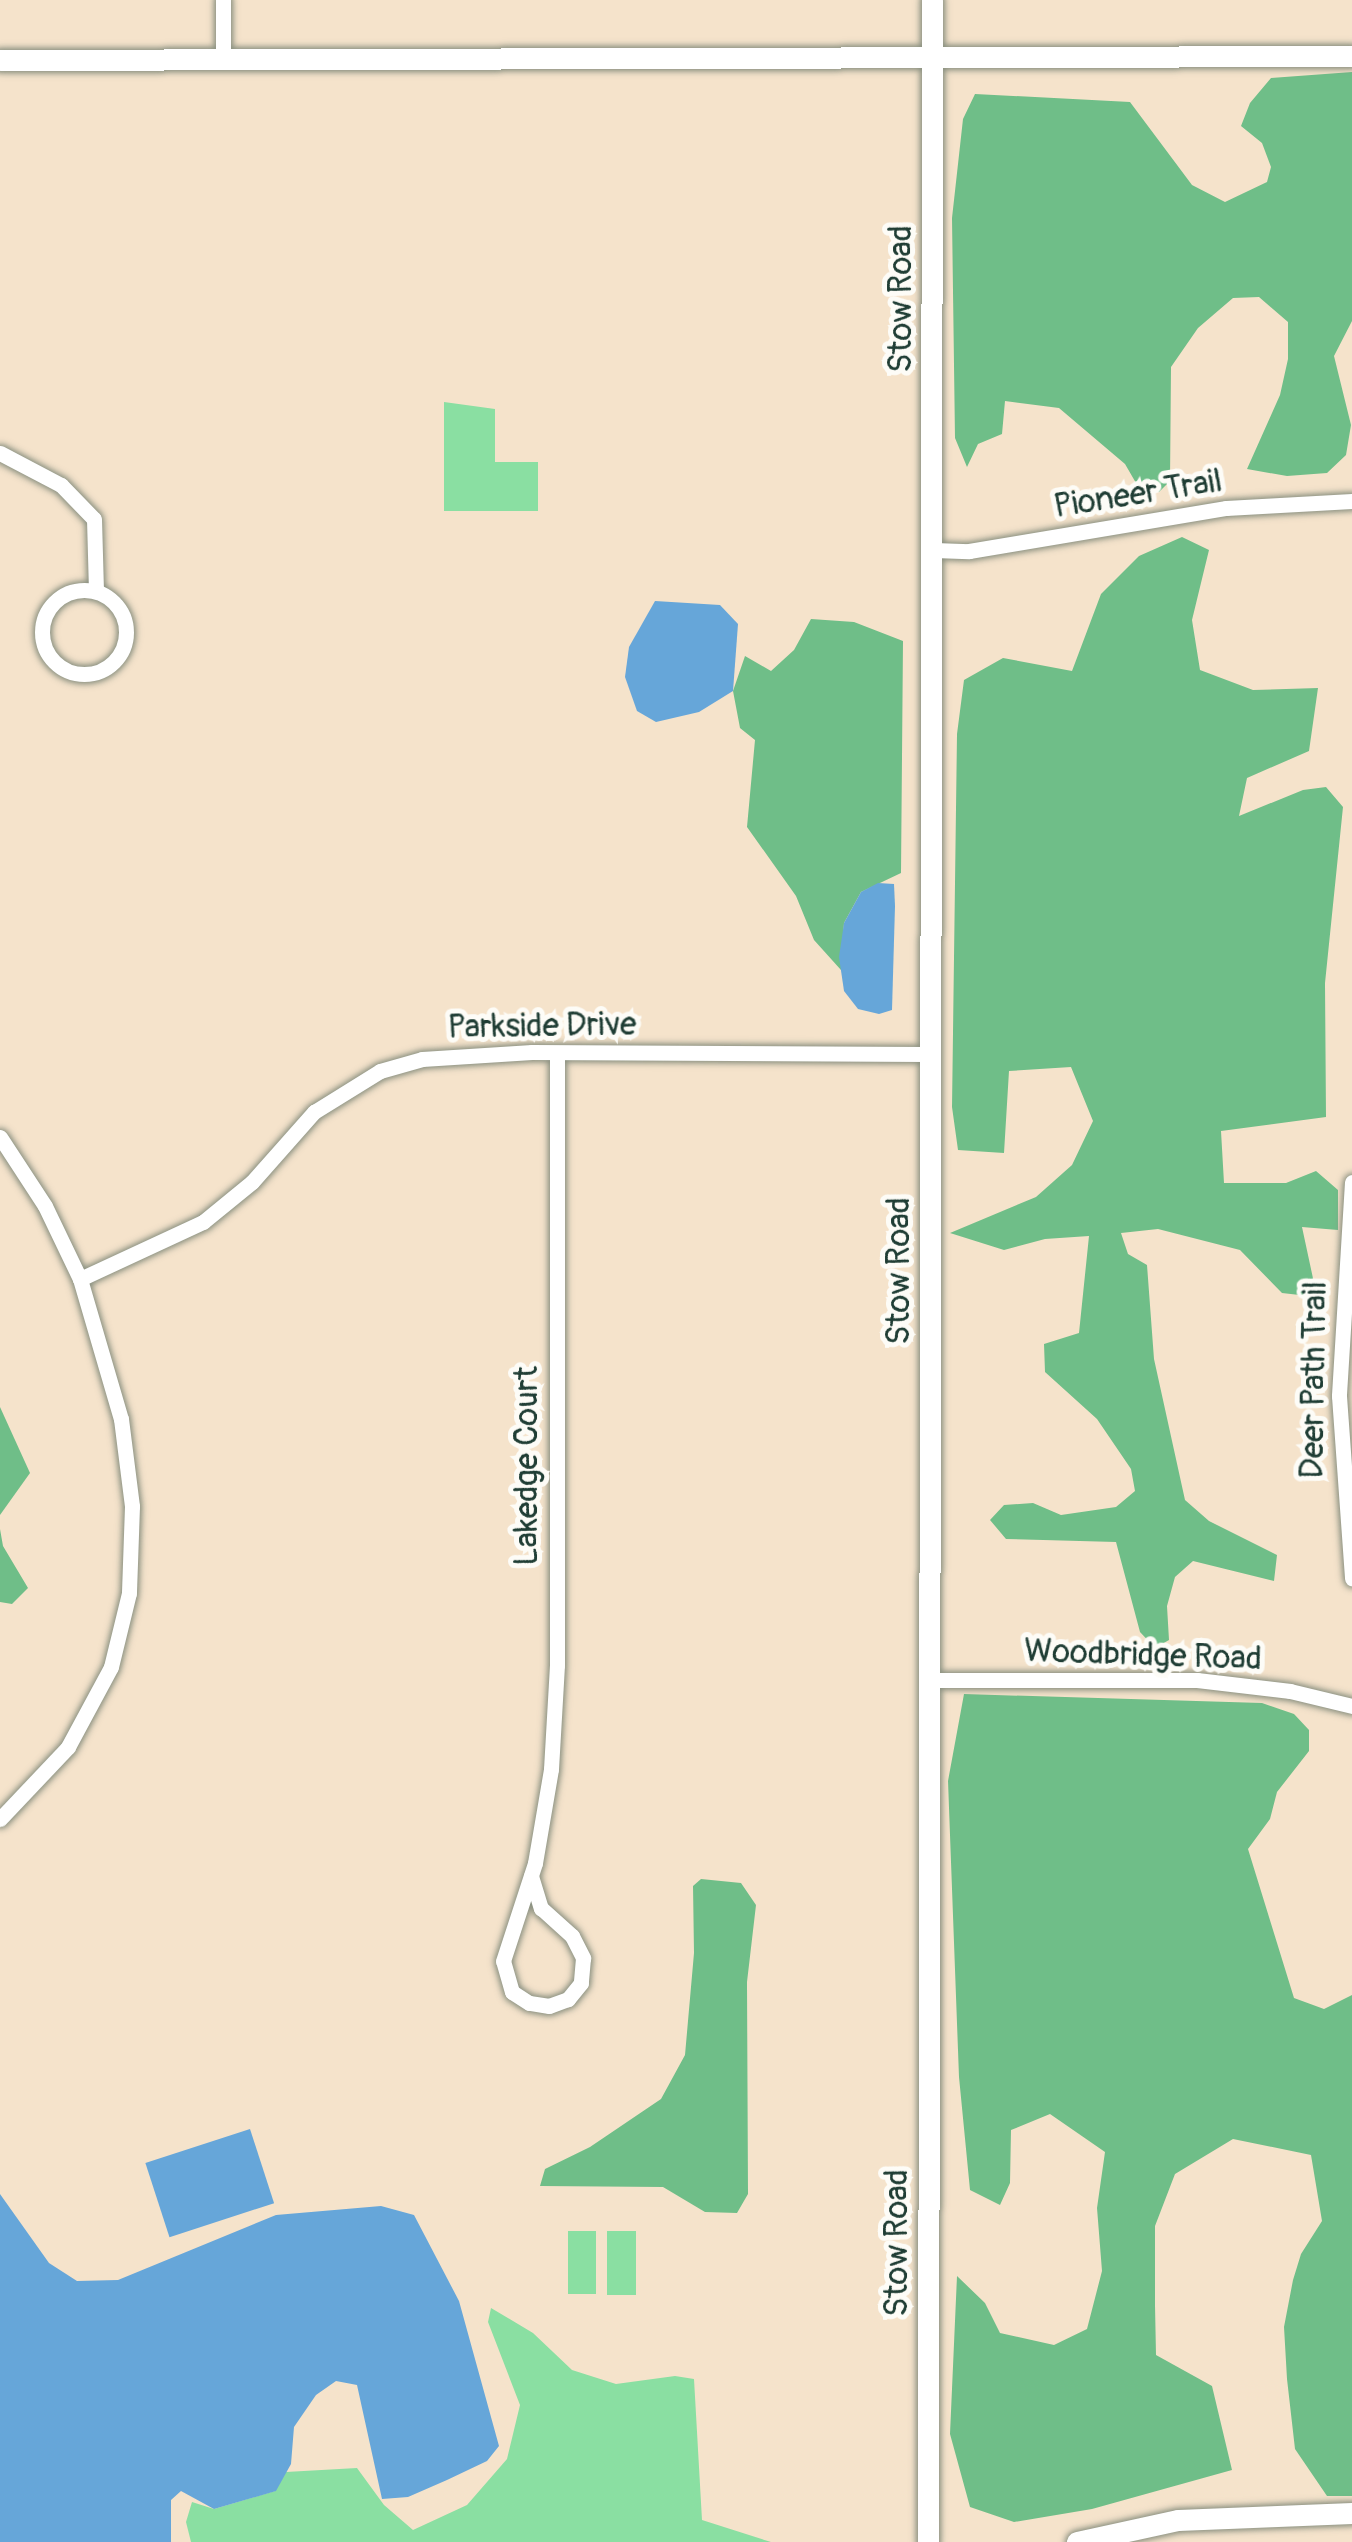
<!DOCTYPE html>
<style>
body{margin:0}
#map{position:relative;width:1352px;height:2542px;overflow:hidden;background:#f5e3cb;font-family:Pangolin,sans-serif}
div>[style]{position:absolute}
.green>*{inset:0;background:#8adfa2;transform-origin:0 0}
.forest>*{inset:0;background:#6fbe88}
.water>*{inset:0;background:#66a6d9;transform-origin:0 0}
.roads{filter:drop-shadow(0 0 3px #8a9080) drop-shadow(0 0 3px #8a9080)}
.street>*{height:15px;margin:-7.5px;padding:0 7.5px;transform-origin:7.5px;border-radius:7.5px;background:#fff}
.street>.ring{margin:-7.5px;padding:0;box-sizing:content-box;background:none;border:15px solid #fff;border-radius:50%}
.secondary>*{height:21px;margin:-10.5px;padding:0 10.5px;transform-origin:10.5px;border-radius:10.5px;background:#fff}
span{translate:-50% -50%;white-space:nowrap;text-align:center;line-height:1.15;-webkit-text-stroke:10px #fdfcf7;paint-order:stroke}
.street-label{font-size:33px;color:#1f3d34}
</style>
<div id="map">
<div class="green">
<i style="clip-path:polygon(444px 402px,495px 409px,495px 462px,538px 462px,538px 511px,444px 511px)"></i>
<i style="left:568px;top:2231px;width:28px;height:63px"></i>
<i style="left:607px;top:2231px;width:29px;height:64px"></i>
<i style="clip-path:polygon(491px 2308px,533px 2333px,572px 2370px,616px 2384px,675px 2376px,694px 2379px,702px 2520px,771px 2542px,191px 2542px,186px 2522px,192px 2502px,214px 2509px,275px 2491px,286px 2472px,357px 2468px,384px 2505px,413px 2530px,467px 2505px,507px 2459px,520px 2405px,488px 2322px)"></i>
</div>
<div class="forest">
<i style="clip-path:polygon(1352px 72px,1352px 321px,1334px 356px,1351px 425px,1346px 455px,1327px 473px,1287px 476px,1247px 469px,1280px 395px,1288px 359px,1288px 322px,1259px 297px,1233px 298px,1198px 328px,1171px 367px,1170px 481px,1159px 492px,1136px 483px,1125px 464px,1059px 408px,1005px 401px,1002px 434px,978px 444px,967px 467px,955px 438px,952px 218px,963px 119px,975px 94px,1130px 102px,1192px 185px,1225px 202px,1267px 182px,1271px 167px,1262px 143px,1241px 126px,1250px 103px,1271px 78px)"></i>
<i style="clip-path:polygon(1182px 537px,1209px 550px,1192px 620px,1200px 670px,1253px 690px,1318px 688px,1309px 751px,1247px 778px,1239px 816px,1303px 790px,1326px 787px,1343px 807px,1325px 983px,1326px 1117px,1221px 1131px,1224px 1183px,1286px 1183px,1316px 1171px,1338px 1190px,1338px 1230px,1302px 1227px,1317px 1297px,1282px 1293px,1240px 1250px,1158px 1229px,1121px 1233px,1128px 1254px,1147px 1265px,1154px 1359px,1185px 1500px,1209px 1521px,1277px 1555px,1274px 1581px,1193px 1561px,1175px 1577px,1167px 1606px,1169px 1640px,1155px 1648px,1140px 1632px,1116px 1542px,1006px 1539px,990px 1520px,1004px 1505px,1033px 1503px,1061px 1515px,1116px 1507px,1135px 1491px,1131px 1469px,1097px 1419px,1045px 1372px,1044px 1344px,1079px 1333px,1089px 1236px,1045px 1239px,1004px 1250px,950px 1233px,1036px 1197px,1072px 1165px,1093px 1121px,1071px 1067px,1009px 1071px,1004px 1153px,958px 1150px,952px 1107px,957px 734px,964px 680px,1003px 658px,1072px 671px,1101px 594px,1139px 556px)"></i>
<i style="clip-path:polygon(811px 619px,854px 622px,903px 641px,901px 873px,861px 892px,844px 923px,841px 970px,814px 940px,796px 896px,747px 827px,755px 740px,740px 728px,733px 691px,745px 656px,771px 671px,794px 650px)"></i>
<i style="clip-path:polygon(0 1407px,30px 1473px,0 1515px)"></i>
<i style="clip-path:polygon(0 1529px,3px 1546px,28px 1588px,12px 1604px,0 1602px)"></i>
<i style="clip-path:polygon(964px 1694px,1262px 1703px,1294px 1714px,1309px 1730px,1309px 1751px,1277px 1792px,1270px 1819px,1248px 1849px,1294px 1998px,1324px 2009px,1352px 1995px,1352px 2496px,1327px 2496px,1295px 2449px,1287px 2379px,1284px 2327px,1293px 2280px,1301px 2254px,1322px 2221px,1311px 2155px,1233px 2139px,1175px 2174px,1155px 2226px,1155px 2305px,1156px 2355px,1212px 2386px,1232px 2470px,1092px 2509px,1014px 2522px,970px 2507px,950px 2434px,957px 2276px,985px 2303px,1000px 2333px,1054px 2345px,1087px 2329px,1102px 2271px,1097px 2208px,1105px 2152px,1050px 2114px,1011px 2130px,1010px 2183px,1000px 2205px,970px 2190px,959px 2077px,948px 1781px)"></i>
<i style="clip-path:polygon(701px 1879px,741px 1883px,756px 1905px,747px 1982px,748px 2194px,737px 2213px,705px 2212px,663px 2187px,540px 2186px,545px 2169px,590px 2147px,661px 2099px,685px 2055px,694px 1953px,693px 1886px)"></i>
</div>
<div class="water">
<i style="clip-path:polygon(655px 601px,720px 605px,738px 624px,733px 691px,699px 712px,656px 722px,637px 711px,625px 677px,629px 647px)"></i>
<i style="clip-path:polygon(878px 883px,894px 884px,895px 906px,892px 1010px,879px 1014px,858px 1009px,844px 991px,839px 957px,844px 923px,861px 892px)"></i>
<i style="left:250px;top:2129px;width:78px;height:110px;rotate:72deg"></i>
<i style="clip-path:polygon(0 2194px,49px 2263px,77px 2281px,118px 2280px,276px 2215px,381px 2206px,414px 2215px,459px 2301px,499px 2446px,487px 2461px,447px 2480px,408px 2497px,382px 2499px,357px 2385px,336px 2381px,316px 2395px,294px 2427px,291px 2464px,276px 2491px,214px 2509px,181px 2491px,171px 2500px,171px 2542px,0 2542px)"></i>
</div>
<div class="roads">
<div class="street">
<i style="left:223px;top:0;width:58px;rotate:90deg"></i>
<i style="left:0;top:453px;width:69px;rotate:27.7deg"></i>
<i style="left:61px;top:485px;width:47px;rotate:45.9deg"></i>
<i style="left:94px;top:519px;width:72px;rotate:88.4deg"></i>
<i style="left:934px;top:550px;width:35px;rotate:2deg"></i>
<i style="left:969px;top:551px;width:261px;rotate:-9.5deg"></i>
<i style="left:1226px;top:508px;width:126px;rotate:-3.2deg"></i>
<i class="ring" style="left:42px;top:590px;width:69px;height:69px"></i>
<i style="left:0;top:1137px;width:82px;rotate:56.9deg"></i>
<i style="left:45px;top:1206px;width:81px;rotate:64.4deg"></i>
<i style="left:80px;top:1279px;width:146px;rotate:73.7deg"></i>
<i style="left:121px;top:1419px;width:88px;rotate:82.8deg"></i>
<i style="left:132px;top:1506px;width:87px;rotate:92deg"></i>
<i style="left:129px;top:1593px;width:76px;rotate:103.7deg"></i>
<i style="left:111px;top:1667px;width:91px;rotate:118.3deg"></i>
<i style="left:68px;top:1747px;width:99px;rotate:133.4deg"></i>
<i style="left:1352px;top:1182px;width:214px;rotate:93.5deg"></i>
<i style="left:1339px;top:1396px;width:183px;rotate:85.9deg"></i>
<i style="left:80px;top:1279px;width:136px;rotate:-24.9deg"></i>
<i style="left:203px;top:1222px;width:63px;rotate:-39.2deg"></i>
<i style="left:252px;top:1182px;width:94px;rotate:-48.5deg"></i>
<i style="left:314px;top:1112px;width:78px;rotate:-31.8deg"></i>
<i style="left:380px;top:1071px;width:44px;rotate:-15.9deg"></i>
<i style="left:422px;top:1059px;width:110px;rotate:-3.6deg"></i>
<i style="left:532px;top:1052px;width:401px;rotate:0.3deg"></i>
<i style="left:930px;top:1680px;width:267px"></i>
<i style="left:1197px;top:1680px;width:94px;rotate:6.7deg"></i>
<i style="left:1290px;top:1691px;width:64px;rotate:13.6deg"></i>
<i style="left:531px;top:1876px;width:34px;rotate:73deg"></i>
<i style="left:541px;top:1908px;width:42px;rotate:42.1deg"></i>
<i style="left:572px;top:1936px;width:25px;rotate:63deg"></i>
<i style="left:583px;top:1958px;width:25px;rotate:95deg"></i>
<i style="left:581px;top:1983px;width:21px;rotate:129deg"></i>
<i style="left:568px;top:1999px;width:20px;rotate:160deg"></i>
<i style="left:549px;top:2006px;width:20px;rotate:-171deg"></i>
<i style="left:529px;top:2003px;width:20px;rotate:-147deg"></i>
<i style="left:512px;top:1992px;width:32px;rotate:-106deg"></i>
<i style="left:503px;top:1961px;width:103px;rotate:-71.9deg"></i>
<i style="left:535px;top:1863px;width:95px;rotate:-80.3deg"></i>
<i style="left:551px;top:1769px;width:104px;rotate:-86.7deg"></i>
<i style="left:557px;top:1665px;width:612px;rotate:-90deg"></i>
</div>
<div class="secondary">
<i style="left:0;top:60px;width:1352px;rotate:-0.17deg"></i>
<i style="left:928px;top:2542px;width:2542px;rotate:-89.91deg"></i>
<i style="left:1077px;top:2542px;width:103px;rotate:-12.3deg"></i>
<i style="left:1178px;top:2520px;width:174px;rotate:-2.3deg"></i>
</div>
</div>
<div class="street-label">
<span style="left:901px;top:299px;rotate:-90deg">Stow Road</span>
<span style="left:1138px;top:494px;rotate:-9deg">Pioneer Trail</span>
<span style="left:542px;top:1026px;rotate:-1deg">Parkside Drive</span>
<span style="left:899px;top:1271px;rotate:-90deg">Stow Road</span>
<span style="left:1314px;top:1380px;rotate:-89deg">Deer Path Trail</span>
<span style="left:527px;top:1466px;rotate:-90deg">Lakedge Court</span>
<span style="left:1143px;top:1655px;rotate:2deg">Woodbridge Road</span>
<span style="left:897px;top:2243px;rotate:-90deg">Stow Road</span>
</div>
</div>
